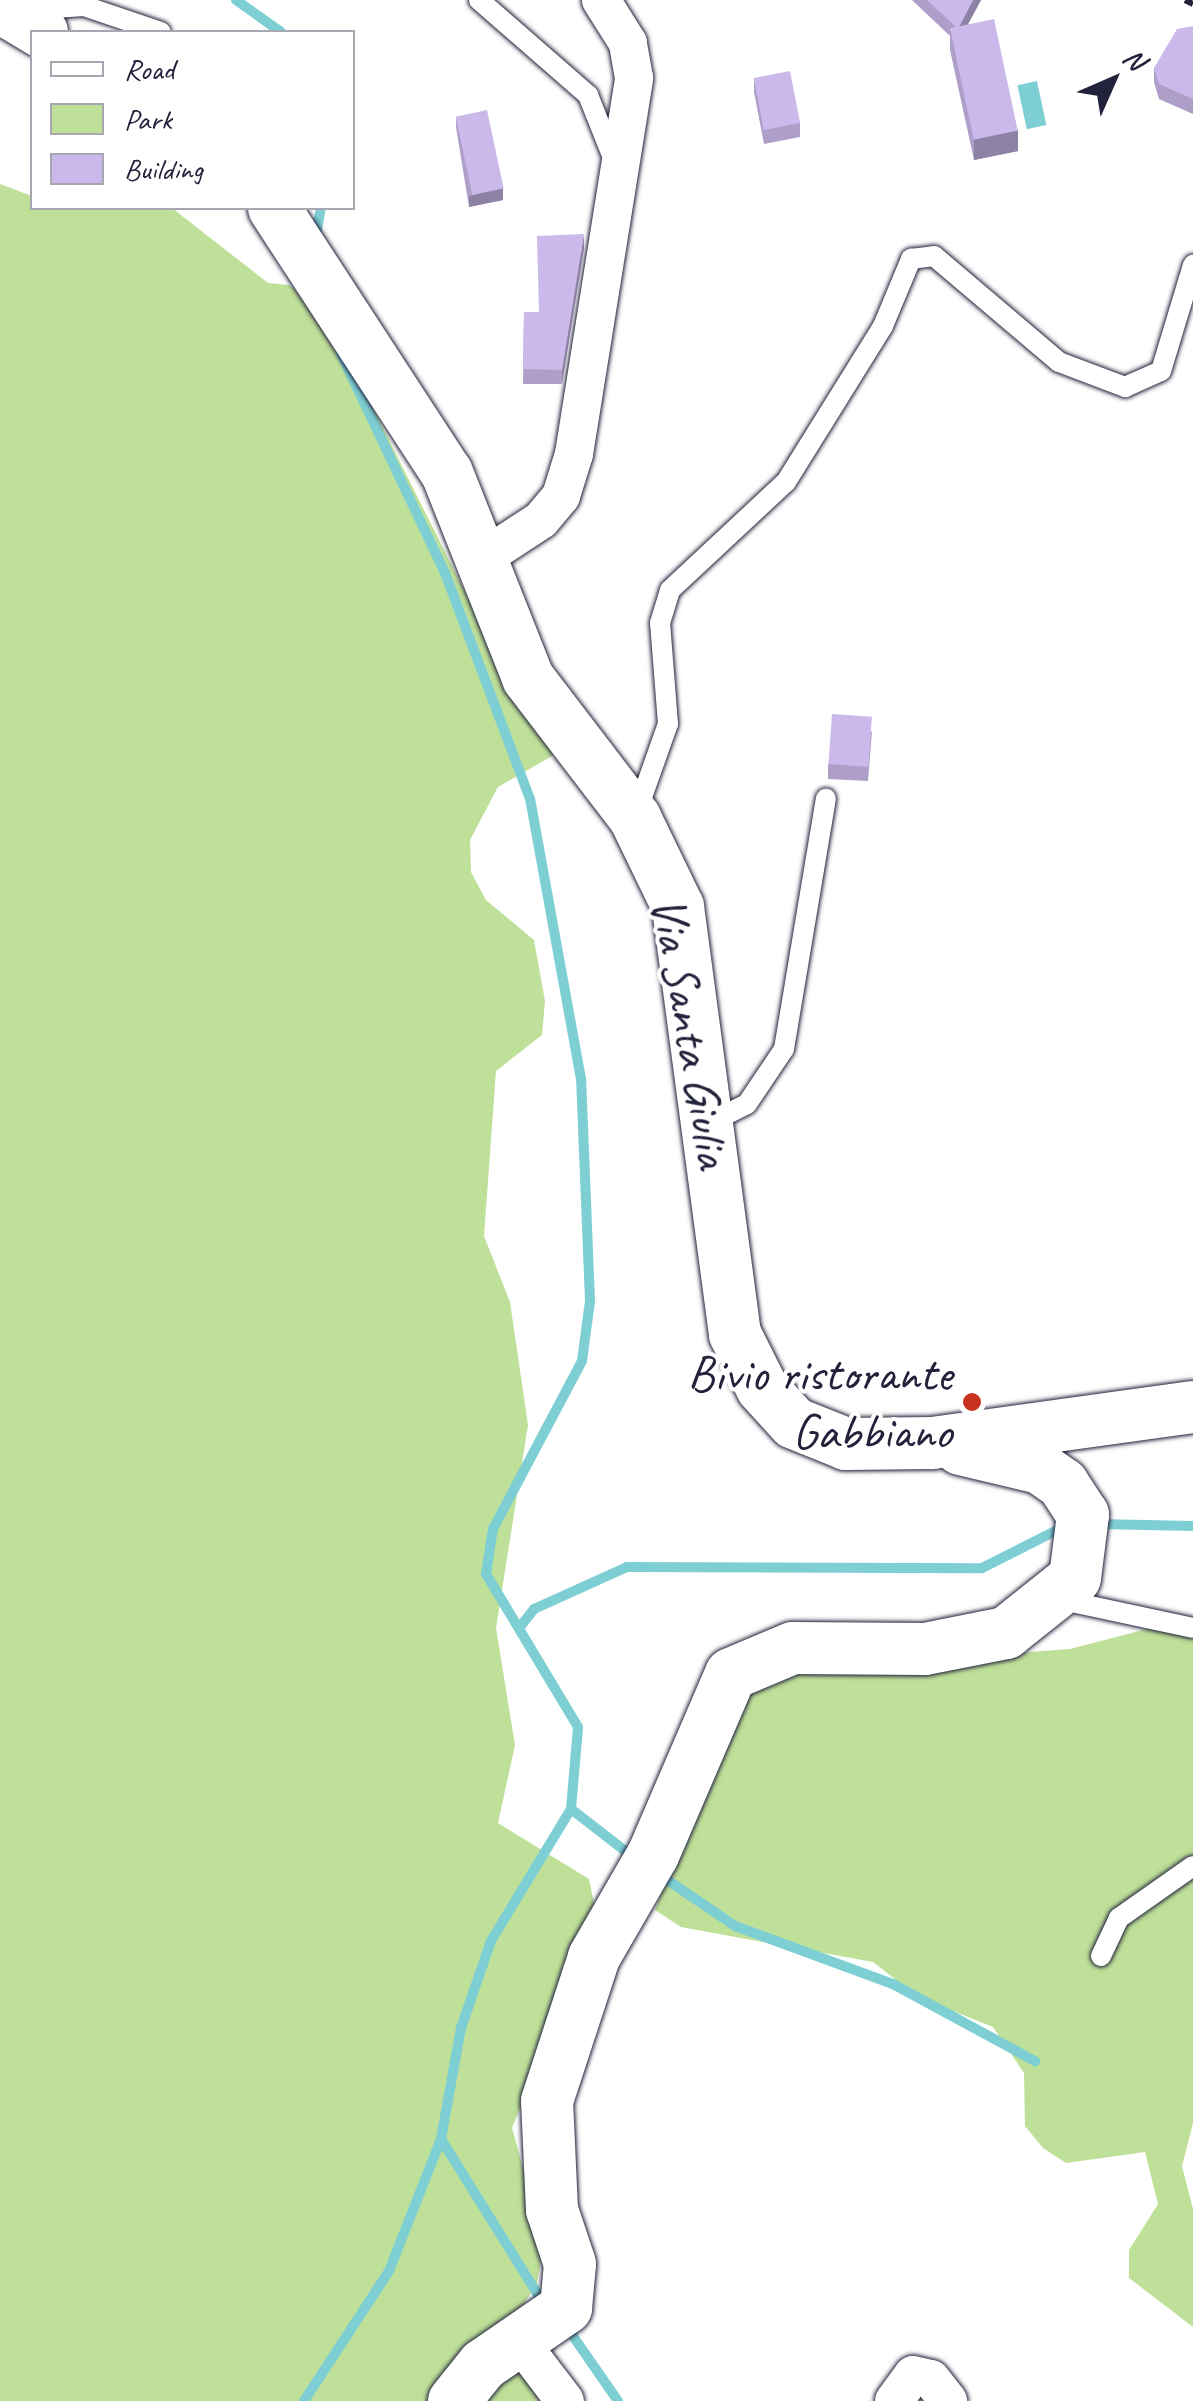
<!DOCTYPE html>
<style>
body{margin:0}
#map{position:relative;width:1193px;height:2401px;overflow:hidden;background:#fff;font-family:Caveat,sans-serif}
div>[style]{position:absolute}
.green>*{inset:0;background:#bfe099}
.water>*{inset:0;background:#7ecfd3;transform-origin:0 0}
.stream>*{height:10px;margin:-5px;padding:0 5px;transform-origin:5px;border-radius:5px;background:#7ecfd3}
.path>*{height:6px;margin-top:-3px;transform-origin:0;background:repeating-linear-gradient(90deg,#22223b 0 10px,transparent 0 18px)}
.roads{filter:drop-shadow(0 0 2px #22223b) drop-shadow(0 0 2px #22223b)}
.lane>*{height:20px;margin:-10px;padding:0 10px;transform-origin:10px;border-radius:10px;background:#fff}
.street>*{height:38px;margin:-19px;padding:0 19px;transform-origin:19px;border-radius:19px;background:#fff}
.secondary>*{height:52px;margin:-26px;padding:0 26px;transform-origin:26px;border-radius:26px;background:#fff}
.wall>*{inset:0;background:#ae9fc9}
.shaded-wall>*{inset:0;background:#8d82a4}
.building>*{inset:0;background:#cab9ea;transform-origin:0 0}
.dots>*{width:28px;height:28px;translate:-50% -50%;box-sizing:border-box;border:5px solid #fff;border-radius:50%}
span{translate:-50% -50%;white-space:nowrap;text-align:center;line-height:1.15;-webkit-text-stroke:8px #fff;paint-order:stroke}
.street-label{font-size:50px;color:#22223b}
.poi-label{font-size:50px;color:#22223b}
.right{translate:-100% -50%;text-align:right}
.legend{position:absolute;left:30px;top:30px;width:325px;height:180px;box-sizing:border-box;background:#fff;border:2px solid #a7a7b1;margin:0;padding:12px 18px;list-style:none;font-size:30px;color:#22223b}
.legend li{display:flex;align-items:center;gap:20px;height:50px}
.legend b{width:50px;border:2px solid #a7a7b1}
.north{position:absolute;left:1063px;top:30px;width:100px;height:100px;-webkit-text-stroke:8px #fff;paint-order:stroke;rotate:45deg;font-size:28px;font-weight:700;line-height:40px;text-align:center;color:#22223b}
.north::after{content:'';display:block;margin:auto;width:35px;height:45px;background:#22223b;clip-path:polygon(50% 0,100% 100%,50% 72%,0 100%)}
</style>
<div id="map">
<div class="green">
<i style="clip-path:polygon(0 184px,32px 196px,32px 208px,172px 208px,268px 283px,289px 285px,324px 310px,492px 646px,559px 752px,498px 787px,470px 840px,471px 872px,486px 900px,534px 940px,545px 1001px,542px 1035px,496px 1071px,484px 1236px,510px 1302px,528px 1425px,496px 1628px,515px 1745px,498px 1823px,589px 1879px,597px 1918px,512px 2128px,544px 2244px,537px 2283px,516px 2317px,430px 2401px,0 2401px)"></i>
<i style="clip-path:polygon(1193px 1617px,1193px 2123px,1182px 2166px,1193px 2209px,1193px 2327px,1129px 2278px,1129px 2250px,1158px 2204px,1145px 2152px,1066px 2163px,1043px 2148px,1025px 2126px,1024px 2073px,993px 2027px,918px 1997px,873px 1962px,681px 1927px,655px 1910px,720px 1739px,755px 1685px,779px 1671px,1070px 1649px)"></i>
<i style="clip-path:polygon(506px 2370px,527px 2375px,553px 2401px,477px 2401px)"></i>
</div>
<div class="water">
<i style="left:1037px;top:81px;width:45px;height:20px;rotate:78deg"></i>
</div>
<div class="stream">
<i style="left:236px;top:0;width:55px;rotate:35.4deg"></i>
<i style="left:315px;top:241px;width:34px;rotate:-80deg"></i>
<i style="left:1097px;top:1524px;width:96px;rotate:1.2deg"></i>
<i style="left:520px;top:1627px;width:23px;rotate:-52deg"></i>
<i style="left:534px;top:1609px;width:102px;rotate:-24.3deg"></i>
<i style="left:627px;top:1567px;width:355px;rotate:0.2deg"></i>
<i style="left:982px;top:1568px;width:93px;rotate:-26.8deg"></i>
<i style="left:571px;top:1809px;width:78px;rotate:37.7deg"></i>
<i style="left:660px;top:1875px;width:91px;rotate:34.2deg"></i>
<i style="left:735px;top:1926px;width:168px;rotate:20.2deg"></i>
<i style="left:893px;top:1984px;width:162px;rotate:28.5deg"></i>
<i style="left:441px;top:2139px;width:193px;rotate:58.1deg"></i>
<i style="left:566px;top:2326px;width:91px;rotate:55.3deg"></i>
<i style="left:304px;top:2401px;width:155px;rotate:-56.8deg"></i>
<i style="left:389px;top:2271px;width:142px;rotate:-68.5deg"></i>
<i style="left:441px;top:2139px;width:113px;rotate:-79.8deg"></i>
<i style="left:461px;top:2028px;width:92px;rotate:-71deg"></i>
<i style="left:491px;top:1941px;width:154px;rotate:-58.8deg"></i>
<i style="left:571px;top:1809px;width:82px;rotate:-85.1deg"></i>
<i style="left:578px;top:1727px;width:179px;rotate:-121deg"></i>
<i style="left:486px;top:1574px;width:46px;rotate:-81.2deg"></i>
<i style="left:493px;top:1529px;width:190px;rotate:-62.1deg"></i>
<i style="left:582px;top:1361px;width:61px;rotate:-82.4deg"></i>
<i style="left:590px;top:1301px;width:222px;rotate:-92.3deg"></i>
<i style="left:581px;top:1079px;width:285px;rotate:-100.3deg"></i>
<i style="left:530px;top:799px;width:241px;rotate:-110.6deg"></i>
<i style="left:445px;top:573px;width:242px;rotate:-115.4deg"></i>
</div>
<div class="path">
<i style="left:1185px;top:0;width:9px;rotate:27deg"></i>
</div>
<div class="roads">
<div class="lane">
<i style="left:479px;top:0;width:145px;rotate:41.1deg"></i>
<i style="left:588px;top:95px;width:73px;rotate:68.3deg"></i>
<i style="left:24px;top:10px;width:60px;rotate:-3.8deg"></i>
<i style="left:84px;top:6px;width:81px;rotate:18.7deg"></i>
<i style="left:635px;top:817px;width:99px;rotate:-70.5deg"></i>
<i style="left:668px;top:724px;width:101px;rotate:-94.5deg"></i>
<i style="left:660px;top:623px;width:34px;rotate:-73deg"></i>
<i style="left:670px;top:590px;width:158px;rotate:-43deg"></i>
<i style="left:786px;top:482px;width:184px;rotate:-58.1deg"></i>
<i style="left:883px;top:326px;width:73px;rotate:-67.3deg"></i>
<i style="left:911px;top:259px;width:23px;rotate:-7deg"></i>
<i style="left:934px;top:256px;width:164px;rotate:40.3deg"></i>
<i style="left:1059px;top:362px;width:71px;rotate:20.7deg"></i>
<i style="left:1125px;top:387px;width:39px;rotate:-24deg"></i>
<i style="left:1161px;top:371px;width:111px;rotate:-73.2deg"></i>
<i style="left:709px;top:1123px;width:42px;rotate:-26.6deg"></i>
<i style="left:747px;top:1104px;width:66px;rotate:-56.1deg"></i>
<i style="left:784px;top:1049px;width:254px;rotate:-80.5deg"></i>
<i style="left:1058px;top:1599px;width:138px;rotate:12.1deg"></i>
<i style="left:1101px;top:1956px;width:42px;rotate:-64.7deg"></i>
<i style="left:1119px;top:1918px;width:90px;rotate:-35.1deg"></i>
</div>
<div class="street">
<i style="left:486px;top:556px;width:66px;rotate:-33.2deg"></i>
<i style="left:541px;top:520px;width:31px;rotate:-50deg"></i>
<i style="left:561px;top:496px;width:44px;rotate:-72.8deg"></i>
<i style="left:574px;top:454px;width:381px;rotate:-80.9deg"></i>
<i style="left:634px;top:78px;width:36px;rotate:-100deg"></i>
<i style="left:628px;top:43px;width:51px;rotate:-122.1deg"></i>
<i style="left:520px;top:2342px;width:74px;rotate:52.7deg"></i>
<i style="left:894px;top:2401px;width:32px;rotate:-54deg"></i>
<i style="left:913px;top:2375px;width:18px;rotate:13deg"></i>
<i style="left:931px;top:2379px;width:28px;rotate:52deg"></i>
</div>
<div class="secondary">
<i style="left:0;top:7px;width:49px;rotate:30.8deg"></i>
<i style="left:274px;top:208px;width:316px;rotate:56.9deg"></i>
<i style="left:447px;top:473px;width:220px;rotate:68.4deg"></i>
<i style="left:528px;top:678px;width:176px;rotate:52.6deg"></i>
<i style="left:635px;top:818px;width:99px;rotate:64.2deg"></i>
<i style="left:678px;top:907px;width:431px;rotate:82.4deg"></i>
<i style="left:735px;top:1334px;width:60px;rotate:63.4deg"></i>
<i style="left:762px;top:1388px;width:47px;rotate:47.6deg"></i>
<i style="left:794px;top:1423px;width:56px;rotate:22deg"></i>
<i style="left:846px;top:1444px;width:87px;rotate:-0.7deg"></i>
<i style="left:933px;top:1443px;width:262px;rotate:-7.9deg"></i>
<i style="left:454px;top:2401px;width:46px;rotate:-51.1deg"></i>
<i style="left:483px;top:2365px;width:101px;rotate:-34.5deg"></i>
<i style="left:566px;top:2308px;width:44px;rotate:-84.8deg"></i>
<i style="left:570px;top:2264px;width:57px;rotate:-108.4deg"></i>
<i style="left:552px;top:2210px;width:109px;rotate:-92.6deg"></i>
<i style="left:547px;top:2101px;width:151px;rotate:-71.9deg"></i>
<i style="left:594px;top:1957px;width:118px;rotate:-60deg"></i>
<i style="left:653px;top:1855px;width:197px;rotate:-66.7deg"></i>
<i style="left:731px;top:1674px;width:67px;rotate:-22.8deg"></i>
<i style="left:793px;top:1648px;width:132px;rotate:0.4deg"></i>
<i style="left:925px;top:1649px;width:83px;rotate:-11.2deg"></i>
<i style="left:1006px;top:1633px;width:88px;rotate:-38.6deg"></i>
<i style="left:1075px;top:1578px;width:64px;rotate:-82.8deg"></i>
<i style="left:1083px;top:1515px;width:37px;rotate:-123deg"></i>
<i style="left:1063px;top:1484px;width:28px;rotate:-145deg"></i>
<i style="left:1040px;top:1468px;width:82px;rotate:-166.6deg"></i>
</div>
</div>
<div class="wall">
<i style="clip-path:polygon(912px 0,981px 0,967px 25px,1018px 151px,974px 160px,950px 50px,950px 36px)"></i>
<i style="clip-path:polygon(1193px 26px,1193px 114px,1159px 99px,1154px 82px,1154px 68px)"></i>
<i style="clip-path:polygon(754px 78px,800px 123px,800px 137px,764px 144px,754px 92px)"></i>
<i style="clip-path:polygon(456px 116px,503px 200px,469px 207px,456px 127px)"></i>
<i style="clip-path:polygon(584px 249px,562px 384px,523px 384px,524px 312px,539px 312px)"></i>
<i style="clip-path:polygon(872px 731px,868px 781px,828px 779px,828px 764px)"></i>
</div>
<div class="shaded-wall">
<i style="clip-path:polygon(973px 0,981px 0,958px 43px,958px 29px)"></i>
<i style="clip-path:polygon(1018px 130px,1018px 151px,974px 160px,974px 139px)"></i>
<i style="clip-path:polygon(503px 188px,503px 200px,469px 207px,469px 196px)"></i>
<i style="clip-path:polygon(584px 234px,584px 249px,562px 384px,562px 370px)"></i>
</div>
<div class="building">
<i style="clip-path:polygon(927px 0,973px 0,959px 27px,956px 27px)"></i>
<i style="left:994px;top:19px;width:114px;height:45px;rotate:78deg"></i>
<i style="clip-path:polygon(1193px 26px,1193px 99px,1159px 84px,1154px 68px,1177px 29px)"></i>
<i style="left:790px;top:71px;width:53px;height:37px;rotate:79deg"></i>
<i style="left:487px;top:110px;width:80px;height:32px;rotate:78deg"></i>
<i style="clip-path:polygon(584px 234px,562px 370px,523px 369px,524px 312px,539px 312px,537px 236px)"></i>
<i style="left:832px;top:714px;width:40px;height:50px;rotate:4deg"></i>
</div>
<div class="dots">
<i style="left:972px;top:1402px;background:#c8321e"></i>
</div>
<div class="street-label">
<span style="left:691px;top:1032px;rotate:80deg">Via Santa Giulia</span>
</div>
<div class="poi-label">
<span class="right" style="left:952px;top:1402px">Bivio ristorante<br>Gabbiano</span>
</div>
<ul class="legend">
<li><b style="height:12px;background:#fff"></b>Road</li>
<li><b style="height:28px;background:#bfe099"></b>Park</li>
<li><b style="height:28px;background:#cab9ea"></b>Building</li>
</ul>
<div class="north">N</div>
</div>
